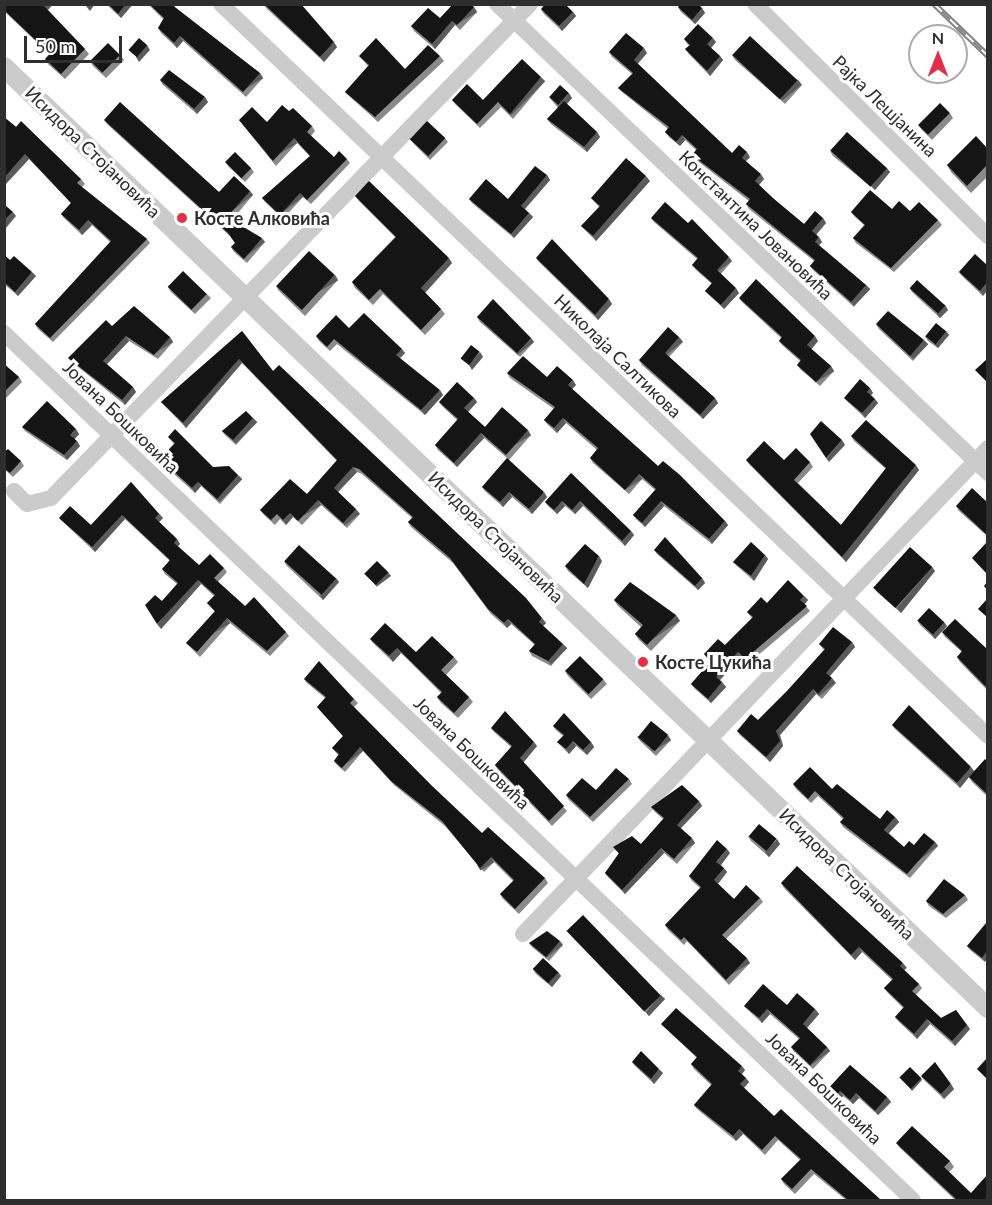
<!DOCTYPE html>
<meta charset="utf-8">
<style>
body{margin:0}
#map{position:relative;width:992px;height:1205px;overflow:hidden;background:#fff;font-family:Lato,sans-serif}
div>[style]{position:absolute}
.minor>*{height:16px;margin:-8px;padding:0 8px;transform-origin:8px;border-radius:8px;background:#cbcbcb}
.tertiary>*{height:20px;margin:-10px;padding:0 10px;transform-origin:10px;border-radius:10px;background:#cbcbcb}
.rail>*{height:6px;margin-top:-3px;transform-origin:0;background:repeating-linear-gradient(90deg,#fff 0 11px,#838383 0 22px);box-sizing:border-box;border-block:2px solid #838383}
.wall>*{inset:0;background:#8a8a8a}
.shaded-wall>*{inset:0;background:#5b5b5b;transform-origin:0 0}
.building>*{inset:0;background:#151515;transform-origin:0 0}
.dots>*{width:16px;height:16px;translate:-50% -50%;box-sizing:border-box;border:3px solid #fff;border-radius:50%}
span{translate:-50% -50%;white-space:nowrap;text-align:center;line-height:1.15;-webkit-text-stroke:6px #fff;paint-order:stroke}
.street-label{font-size:18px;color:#2e2e2e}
.poi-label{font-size:18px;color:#2e2e2e;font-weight:700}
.left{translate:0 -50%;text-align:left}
.frame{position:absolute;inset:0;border:6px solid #2e2e2e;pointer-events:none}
.north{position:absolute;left:908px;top:24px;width:60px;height:60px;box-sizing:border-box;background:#fff;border:2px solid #ababab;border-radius:50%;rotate:0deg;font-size:16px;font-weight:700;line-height:24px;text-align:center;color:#2e2e2e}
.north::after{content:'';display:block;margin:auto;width:21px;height:27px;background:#e72e45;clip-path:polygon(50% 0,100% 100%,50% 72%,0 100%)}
.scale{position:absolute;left:24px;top:36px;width:98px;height:27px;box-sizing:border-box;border:3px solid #2e2e2e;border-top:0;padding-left:8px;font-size:18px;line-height:21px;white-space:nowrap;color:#2e2e2e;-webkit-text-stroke:4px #fff;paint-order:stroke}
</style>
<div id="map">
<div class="minor">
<i style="left:221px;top:4px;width:1060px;rotate:43.66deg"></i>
<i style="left:497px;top:4px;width:679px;rotate:43.69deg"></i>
<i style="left:755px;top:4px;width:329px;rotate:44.9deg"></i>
<i style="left:4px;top:333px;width:1256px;rotate:43.65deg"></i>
<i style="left:14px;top:491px;width:18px;rotate:45deg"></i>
<i style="left:27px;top:504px;width:25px;rotate:-14deg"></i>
<i style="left:51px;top:498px;width:688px;rotate:-45.88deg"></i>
<i style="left:523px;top:934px;width:673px;rotate:-46.27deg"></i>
</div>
<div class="tertiary">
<i style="left:4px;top:67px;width:1362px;rotate:43.72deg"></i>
</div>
<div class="rail">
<i style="left:934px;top:4px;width:75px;rotate:43.9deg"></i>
</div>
<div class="wall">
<i style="clip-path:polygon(4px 4px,53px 4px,48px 10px,85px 49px,89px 54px,65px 79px,48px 64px,45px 59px,49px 54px,4px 11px)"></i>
<i style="clip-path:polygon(106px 4px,133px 4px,121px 18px)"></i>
<i style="clip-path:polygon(148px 4px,177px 4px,174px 7px,260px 73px,263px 78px,246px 97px,183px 41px,177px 48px,161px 33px,158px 28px,163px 19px)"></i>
<i style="clip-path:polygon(263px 4px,337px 47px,324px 62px,266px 8px)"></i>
<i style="clip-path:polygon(474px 7px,477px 12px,460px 30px,455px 25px,435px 49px,414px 31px,411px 26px,440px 18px)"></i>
<i style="clip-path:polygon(678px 7px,702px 8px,705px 13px,695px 24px,681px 12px)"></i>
<i style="clip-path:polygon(541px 9px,573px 12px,576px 16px,562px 31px,544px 14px)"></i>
<i style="clip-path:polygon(684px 39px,716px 42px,711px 48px,720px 56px,723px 60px,710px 76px,689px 54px,685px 49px,689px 46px)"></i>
<i style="clip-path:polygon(609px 52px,647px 53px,638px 64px,732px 153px,750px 157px,746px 161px,764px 179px,759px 185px,774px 199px,804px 224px,823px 218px,826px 223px,816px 235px,822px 242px,819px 245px,866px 285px,870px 289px,854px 307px,813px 270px,810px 266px,814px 261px,749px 209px,746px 204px,749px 201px,695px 159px,692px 155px,696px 150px,685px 140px,680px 146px,669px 137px,665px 132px,668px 129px,622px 92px,618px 88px,632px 74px,612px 57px)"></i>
<i style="clip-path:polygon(120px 55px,124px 60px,106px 78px,93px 66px,90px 61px)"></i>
<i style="clip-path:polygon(732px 55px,798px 80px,802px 85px,785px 104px,735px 60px)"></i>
<i style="clip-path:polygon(359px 56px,405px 69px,440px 56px,444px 61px,378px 122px,349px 96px,345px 92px,368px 66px)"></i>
<i style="clip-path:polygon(160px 80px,208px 102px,197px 114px,163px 85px)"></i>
<i style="clip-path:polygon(545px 81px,513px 119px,501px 107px,480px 128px,455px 104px,452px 100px,483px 100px)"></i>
<i style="clip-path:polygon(549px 97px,572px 98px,567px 104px,597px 132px,600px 137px,587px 152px,551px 124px,547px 119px,558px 108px)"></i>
<i style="clip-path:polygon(289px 111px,312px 126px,315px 131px,311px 136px,334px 157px,347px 159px,350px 163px,311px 204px,303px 197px,283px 219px,265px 202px,262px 198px,310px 156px,297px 143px,276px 166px,239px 120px,267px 122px)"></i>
<i style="clip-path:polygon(950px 113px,953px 118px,932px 140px,922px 130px,919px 126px)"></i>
<i style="clip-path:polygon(4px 117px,81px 179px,85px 184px,82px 187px,147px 239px,150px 243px,53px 342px,38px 329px,35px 324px,110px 242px,92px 225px,82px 235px,64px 218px,61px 214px,71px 203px,29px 159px,4px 186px)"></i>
<i style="clip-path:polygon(104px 120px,219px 192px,250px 191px,253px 195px,232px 220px,265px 242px,247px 263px,234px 252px,231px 247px,235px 243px,231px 237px,108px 125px)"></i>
<i style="clip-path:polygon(409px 138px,445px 138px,448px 142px,430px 160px,413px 143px)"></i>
<i style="clip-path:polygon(987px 148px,987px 177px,971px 193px,951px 172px,947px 165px)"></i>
<i style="clip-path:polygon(830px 151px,890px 172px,875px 190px,833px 156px)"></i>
<i style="clip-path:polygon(225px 162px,251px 168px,254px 172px,245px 182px,229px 167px)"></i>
<i style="clip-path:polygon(547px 175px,550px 180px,525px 209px,533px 217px,514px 238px,472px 203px,469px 199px,508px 199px)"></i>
<i style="clip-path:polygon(650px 181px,596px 241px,581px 226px,599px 207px,591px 198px)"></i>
<i style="clip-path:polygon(355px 196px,452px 263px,425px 293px,441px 309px,445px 314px,425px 335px,383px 294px,373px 305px,355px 288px,352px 282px,395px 237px,359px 201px)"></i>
<i style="clip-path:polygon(892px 209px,910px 211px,938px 220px,942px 225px,894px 272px,856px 243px,853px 238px,864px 225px,854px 216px,851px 212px)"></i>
<i style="clip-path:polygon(651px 218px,732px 261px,721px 274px,739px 293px,724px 309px,709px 295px,705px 291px,712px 284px,696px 270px,692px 265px,697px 259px,654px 222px)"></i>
<i style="clip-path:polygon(975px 254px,983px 296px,962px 276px,959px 272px)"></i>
<i style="clip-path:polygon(4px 255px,10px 260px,36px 276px,18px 296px,4px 284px)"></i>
<i style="clip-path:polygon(536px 258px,612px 304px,598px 320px,539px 262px)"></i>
<i style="clip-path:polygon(335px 275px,338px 280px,305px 316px,279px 291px,276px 286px)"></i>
<i style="clip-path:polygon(168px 287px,207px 294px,211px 298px,195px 314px,171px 292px)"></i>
<i style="clip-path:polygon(910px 289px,945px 305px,948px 310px,940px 318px,913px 293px)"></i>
<i style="clip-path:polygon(739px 298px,818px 341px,811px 349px,831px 366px,834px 371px,820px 386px,800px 369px,797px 365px,800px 361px,782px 345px,779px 341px,781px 338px,742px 302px)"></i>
<i style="clip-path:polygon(477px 317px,531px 338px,534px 342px,520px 357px,480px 322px)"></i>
<i style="clip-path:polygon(876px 324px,928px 344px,913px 361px,879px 329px)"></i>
<i style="clip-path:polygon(112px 326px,170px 337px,173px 342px,158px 359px,129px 341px,107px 364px,133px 387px,136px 392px,125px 405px,72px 362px,68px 358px)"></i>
<i style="clip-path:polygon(349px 328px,405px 353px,400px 358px,443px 395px,425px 415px,337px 344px,330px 351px,319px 341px,316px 336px)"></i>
<i style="clip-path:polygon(242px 331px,273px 371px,546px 623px,543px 626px,567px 648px,551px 666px,532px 656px,529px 651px,535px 645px,511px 624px,507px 628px,491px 614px,453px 563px,411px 527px,408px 522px,412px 518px,362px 474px,357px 472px,338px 492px,360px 514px,347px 528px,321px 505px,302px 525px,293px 517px,286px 525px,280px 519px,275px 525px,264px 515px,260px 510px,307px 494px,337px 461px,242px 363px,186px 428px,165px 406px,161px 402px)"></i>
<i style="clip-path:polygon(946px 331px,949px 335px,938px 348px,928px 341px,925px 336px)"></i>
<i style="clip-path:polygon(679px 337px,683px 342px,669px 357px,715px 398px,718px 403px,703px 419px,642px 365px,639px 360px)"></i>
<i style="clip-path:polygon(4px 364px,19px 377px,22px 382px,4px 400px)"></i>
<i style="clip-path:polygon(507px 373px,547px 377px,576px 385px,572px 389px,658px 466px,725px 521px,728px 525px,712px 544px,664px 506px,645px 527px,636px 519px,633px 515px,655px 490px,642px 479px,629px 494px,593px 463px,590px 458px,597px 450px,566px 423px,557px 433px,547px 424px,544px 420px,554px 409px,510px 378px)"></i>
<i style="clip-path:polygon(870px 388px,873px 393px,871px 395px,878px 403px,865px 418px,848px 402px,844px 398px)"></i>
<i style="clip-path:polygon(474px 398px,477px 402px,468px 412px,485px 427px,531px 435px,509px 460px,547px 497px,532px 514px,512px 497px,503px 507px,485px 491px,482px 487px,507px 458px,484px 438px,457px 467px,438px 450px,435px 445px,457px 420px,442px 406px,439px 402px)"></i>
<i style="clip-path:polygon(253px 418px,257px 422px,236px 445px,225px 435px,222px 431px)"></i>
<i style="clip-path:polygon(22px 427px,79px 434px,74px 439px,80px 446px,67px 460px,25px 431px)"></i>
<i style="clip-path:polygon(851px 436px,919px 470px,846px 562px,749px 464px,746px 460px,784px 460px,810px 462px,813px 467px,798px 483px,841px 525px,886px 469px,854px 441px)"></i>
<i style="clip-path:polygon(168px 437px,213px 467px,238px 475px,242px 479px,220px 504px,201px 486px,195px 493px,163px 464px,160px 459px,174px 444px)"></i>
<i style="clip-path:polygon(4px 452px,21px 461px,24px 466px,13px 477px,4px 469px)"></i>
<i style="clip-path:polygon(571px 473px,631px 531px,634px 535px,625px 546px,583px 506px,575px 514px,565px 506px,557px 514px,548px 506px,545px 502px)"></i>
<i style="clip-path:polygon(131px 482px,163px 518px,159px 522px,177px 539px,180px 544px,178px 546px,199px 565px,224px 568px,227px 572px,218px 582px,245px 606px,286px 632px,289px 636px,270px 656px,230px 623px,200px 657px,186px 643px,215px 612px,207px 603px,214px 596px,201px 584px,161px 629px,162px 601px,177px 584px,165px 574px,162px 569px,170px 561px,125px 519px,95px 552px,63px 522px,59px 518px,91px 525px)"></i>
<i style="clip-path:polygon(987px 502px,987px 536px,959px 511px,956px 506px)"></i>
<i style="clip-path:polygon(654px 550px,702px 578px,705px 583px,698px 590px,657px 554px)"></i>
<i style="clip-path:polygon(765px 555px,768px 559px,754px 581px,737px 566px,733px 562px)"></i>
<i style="clip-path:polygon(284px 561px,339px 582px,323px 600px,287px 566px)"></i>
<i style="clip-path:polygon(602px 561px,588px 588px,568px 571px,565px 566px)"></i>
<i style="clip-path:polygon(932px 567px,935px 571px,901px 613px,877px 592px,874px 588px)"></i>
<i style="clip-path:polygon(804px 596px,808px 600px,804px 604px,810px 611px,748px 664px,741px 657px,720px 680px,726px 687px,711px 703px,694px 688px,691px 684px,710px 662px,704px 654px,725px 645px,752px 618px,747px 612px,767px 603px)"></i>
<i style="clip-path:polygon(614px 600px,676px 615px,680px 621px,651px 651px,639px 640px,635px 634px,641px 627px,618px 606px)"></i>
<i style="clip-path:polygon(917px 620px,947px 626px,935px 639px,920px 625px)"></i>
<i style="clip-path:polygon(942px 632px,987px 649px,987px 690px,960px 662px,957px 657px,962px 652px,945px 637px)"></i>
<i style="clip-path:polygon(370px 639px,416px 652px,454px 657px,458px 662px,446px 675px,469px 697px,473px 702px,458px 718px,441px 703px,437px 697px,441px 693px,401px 653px,393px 662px,374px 644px)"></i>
<i style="clip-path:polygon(852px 642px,855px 647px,830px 676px,836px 683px,822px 699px,816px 694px,780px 735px,783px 746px,770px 762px,740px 735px,737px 731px,758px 720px,787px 691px,824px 650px,819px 644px)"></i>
<i style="clip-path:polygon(565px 671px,603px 679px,607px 684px,591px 699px,568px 676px)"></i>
<i style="clip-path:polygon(304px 679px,354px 699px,358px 703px,354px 707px,432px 786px,482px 833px,545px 878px,548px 883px,519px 914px,503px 899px,500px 894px,513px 881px,494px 862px,484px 872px,445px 826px,394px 785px,363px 751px,345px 772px,337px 765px,334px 761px,338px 755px,332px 748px,343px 736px,317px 707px,325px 698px,307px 683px)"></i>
<i style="clip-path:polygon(892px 725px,974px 771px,987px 761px,987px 796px,972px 782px,969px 777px,960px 788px,895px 729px)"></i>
<i style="clip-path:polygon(553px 726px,591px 742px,594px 747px,587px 755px,576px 746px,569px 754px,557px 742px,563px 736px,556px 730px)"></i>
<i style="clip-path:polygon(491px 728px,537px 746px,523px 762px,567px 811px,552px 826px,498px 770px,495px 765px,511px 747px,494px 732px)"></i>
<i style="clip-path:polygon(637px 736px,671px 740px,656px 756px,640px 741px)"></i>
<i style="clip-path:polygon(629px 779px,632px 784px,593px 822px,569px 800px,566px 795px,596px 790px)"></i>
<i style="clip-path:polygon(793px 784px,832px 789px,880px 819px,895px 817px,899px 822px,889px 833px,904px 847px,935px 842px,938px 846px,910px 878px,843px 827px,840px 822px,843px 819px,818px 796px,811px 803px,796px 789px)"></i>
<i style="clip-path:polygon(699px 801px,702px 806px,681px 828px,695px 843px,677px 864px,664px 853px,625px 894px,608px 877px,605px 873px,619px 854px,613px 847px,641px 844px,663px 819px,655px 812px,651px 807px)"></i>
<i style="clip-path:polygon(748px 836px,780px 844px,769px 857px,751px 841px)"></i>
<i style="clip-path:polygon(730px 853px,721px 865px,727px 872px,718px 884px,734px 899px,760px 898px,763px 902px,726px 939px,750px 963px,729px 985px,687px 941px,684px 945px,668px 930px,665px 925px,700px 888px,692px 881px,689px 876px)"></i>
<i style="clip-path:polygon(781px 883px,907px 968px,904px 970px,919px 984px,922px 988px,916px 995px,941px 1018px,956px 1010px,970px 1029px,955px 1046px,930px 1024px,917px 1039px,898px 1021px,895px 1017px,903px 1008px,887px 992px,884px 988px,892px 980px,862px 952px,855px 960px,784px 888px)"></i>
<i style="clip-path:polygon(965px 895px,968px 900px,946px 918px,929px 906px,926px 901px)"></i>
<i style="clip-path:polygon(987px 922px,985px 962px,970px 950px,967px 946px)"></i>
<i style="clip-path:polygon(568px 932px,665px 999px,649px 1016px,572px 936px)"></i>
<i style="clip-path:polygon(529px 943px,563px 945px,549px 961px,532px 947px)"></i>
<i style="clip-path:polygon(533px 969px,558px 972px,561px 976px,552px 987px,536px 974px)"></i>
<i style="clip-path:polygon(787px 1005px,815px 1009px,819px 1014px,807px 1028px,827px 1047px,830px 1051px,813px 1069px,794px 1052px,791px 1047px,799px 1039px,770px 1014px,762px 1023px,748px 1010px,744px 1006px)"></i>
<i style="clip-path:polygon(661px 1024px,745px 1070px,742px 1074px,749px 1082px,744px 1088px,774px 1116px,881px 1200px,846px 1200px,814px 1174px,795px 1194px,784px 1184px,781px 1179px,800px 1160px,778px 1140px,765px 1155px,743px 1134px,736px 1141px,697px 1109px,694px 1105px,711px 1085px,694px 1069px,691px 1064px,697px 1058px,665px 1028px)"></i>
<i style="clip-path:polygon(632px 1062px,663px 1073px,654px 1084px,635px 1066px)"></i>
<i style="clip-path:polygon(850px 1065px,887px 1097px,891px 1102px,878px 1115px,859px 1098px,853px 1104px,843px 1096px,836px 1104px,828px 1097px,825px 1092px)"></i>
<i style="clip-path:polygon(921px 1076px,954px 1089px,944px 1099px,925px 1081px)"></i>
<i style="clip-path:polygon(896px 1143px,950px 1161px,954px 1167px,949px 1172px,971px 1193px,987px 1200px,955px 1200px,900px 1148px)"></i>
</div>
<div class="shaded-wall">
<i style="clip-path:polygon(45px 4px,53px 4px,47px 11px,44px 6px)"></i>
<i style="clip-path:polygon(88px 4px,95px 4px,90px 11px,86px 6px)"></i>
<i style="clip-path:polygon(126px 4px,133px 4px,121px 18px,118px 14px)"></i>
<i style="left:474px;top:7px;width:6px;height:25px;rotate:59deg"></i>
<i style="clip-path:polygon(702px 8px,705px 13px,695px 24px,692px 20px)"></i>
<i style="clip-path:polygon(573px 12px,576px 16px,562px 31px,559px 26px)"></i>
<i style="clip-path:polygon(452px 21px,455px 25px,435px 49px,432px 44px)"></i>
<i style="clip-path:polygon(180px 36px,183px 41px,177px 48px,174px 43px)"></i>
<i style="clip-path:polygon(713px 38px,716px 42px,710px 49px,707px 44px)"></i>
<i style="clip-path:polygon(334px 42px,337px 47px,324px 62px,320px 57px)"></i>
<i style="clip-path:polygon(147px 45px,150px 50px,139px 62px,136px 57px)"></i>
<i style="clip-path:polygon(644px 48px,647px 53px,637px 64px,634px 60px)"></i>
<i style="clip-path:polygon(720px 56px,723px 60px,710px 76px,707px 71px)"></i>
<i style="left:260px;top:73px;width:6px;height:25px;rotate:59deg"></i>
<i style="left:541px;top:77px;width:6px;height:48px;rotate:45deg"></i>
<i style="left:798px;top:80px;width:6px;height:25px;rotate:51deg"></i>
<i style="clip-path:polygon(569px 93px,572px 98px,561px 110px,558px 106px)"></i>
<i style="clip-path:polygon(205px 97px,208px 102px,197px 114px,194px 109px)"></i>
<i style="clip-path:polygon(597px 132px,600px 137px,587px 152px,584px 147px)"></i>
<i style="clip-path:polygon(682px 135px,685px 140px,680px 146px,676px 142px)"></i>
<i style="left:294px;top:138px;width:6px;height:31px;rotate:59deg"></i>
<i style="clip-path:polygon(747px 152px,750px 157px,745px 162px,742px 158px)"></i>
<i style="clip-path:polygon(25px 154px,29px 159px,4px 186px,4px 178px)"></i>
<i style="clip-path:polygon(887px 168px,890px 172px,875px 190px,871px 185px)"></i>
<i style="clip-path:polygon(761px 174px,764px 179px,758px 186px,755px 181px)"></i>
<i style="clip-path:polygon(547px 175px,550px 180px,524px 210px,521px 206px)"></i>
<i style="clip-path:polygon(646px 176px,650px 181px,596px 241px,593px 236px)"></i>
<i style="left:250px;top:191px;width:5px;height:35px;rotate:53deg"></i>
<i style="left:300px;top:193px;width:5px;height:30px;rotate:53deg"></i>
<i style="clip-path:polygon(13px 212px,16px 216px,6px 228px,4px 226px,4px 221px)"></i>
<i style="clip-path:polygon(529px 213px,533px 217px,514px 238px,511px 234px)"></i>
<i style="clip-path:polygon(823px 218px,826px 223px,815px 236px,812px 231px)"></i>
<i style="clip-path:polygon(88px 220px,92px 225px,82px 235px,79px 230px)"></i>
<i style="clip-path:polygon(819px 237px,822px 242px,818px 246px,815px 242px)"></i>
<i style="left:262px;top:238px;width:5px;height:28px;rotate:53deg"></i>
<i style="left:729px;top:257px;width:5px;height:18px;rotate:53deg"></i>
<i style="clip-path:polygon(449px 258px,452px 263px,424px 294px,421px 288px)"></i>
<i style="clip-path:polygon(32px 272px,36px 276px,18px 296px,15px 292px)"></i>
<i style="left:335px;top:275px;width:6px;height:49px;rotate:59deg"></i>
<i style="clip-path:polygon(987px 283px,987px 291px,983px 296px,980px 291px)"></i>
<i style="left:866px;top:285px;width:6px;height:23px;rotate:45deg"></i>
<i style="clip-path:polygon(736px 288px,739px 293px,724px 309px,721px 305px)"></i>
<i style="clip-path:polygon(609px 299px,612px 304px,598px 320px,595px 315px)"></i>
<i style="clip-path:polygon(945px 305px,948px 310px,940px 318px,937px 314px)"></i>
<i style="clip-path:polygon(946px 331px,949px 335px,938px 348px,934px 344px)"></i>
<i style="clip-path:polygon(126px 336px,129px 341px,106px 365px,103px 361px)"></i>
<i style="clip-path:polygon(815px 336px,818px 341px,811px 350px,807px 345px)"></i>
<i style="left:170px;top:337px;width:6px;height:24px;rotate:59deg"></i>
<i style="left:679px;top:337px;width:6px;height:21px;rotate:51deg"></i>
<i style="left:531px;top:338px;width:5px;height:21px;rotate:53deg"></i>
<i style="left:924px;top:340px;width:6px;height:21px;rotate:45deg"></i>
<i style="clip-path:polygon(402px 349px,405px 353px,399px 359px,396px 355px)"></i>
<i style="clip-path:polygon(480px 352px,483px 357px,472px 370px,469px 365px)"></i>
<i style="clip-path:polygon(239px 359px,242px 363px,186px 428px,183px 423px)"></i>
<i style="left:831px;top:366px;width:6px;height:22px;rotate:59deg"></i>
<i style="clip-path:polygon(573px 380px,576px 385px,571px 390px,568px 385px)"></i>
<i style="clip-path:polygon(133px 387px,136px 392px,125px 405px,122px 400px)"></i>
<i style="clip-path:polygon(870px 388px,873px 393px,870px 396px,867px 392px)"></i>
<i style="clip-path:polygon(440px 390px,443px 395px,425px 415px,421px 410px)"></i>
<i style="clip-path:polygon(474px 398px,477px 402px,467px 413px,464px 408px)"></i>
<i style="clip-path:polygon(715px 398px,718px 403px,703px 419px,700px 415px)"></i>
<i style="clip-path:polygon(875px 399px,878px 403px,865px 418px,862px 413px)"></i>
<i style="left:253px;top:418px;width:6px;height:30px;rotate:45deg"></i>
<i style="clip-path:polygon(563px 418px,566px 423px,557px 433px,554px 428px)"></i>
<i style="clip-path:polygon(76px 429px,79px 434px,74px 440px,70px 435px)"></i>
<i style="left:528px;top:430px;width:6px;height:33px;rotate:59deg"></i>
<i style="clip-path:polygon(481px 433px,484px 438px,457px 467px,454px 463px)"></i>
<i style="clip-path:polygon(842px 440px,845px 445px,829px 462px,826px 458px)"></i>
<i style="clip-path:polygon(77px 441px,80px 446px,67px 460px,64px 455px)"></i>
<i style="clip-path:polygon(916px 465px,919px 470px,846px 562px,842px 557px)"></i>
<i style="clip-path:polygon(353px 467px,357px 472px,337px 493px,334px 488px)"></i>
<i style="left:639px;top:474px;width:6px;height:21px;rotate:59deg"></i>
<i style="left:238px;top:475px;width:6px;height:32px;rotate:45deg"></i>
<i style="clip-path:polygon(198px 482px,201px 486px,195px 493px,192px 488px)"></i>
<i style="clip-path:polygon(509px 492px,512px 497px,503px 507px,500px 502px)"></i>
<i style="clip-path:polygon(544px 492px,547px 497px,532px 514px,529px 509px)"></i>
<i style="left:318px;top:500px;width:6px;height:29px;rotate:59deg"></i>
<i style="clip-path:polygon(562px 501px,565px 506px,557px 514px,554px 510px)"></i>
<i style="clip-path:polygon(580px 501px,583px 506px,575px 514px,572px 510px)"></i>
<i style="clip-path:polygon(661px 501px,664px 506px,645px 527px,642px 523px)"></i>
<i style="left:356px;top:509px;width:6px;height:19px;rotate:51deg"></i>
<i style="clip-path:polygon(290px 513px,293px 517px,286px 525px,283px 520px)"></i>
<i style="clip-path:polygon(159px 514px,163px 518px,158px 523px,155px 518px)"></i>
<i style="clip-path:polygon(122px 515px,125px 519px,95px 552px,92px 547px)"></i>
<i style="clip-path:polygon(725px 521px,728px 525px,712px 544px,709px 539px)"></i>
<i style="clip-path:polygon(631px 531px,634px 535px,625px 546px,622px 541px)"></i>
<i style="clip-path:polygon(177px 539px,180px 544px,177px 547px,174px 543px)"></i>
<i style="clip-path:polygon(765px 555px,768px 559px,754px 581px,751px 576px)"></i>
<i style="clip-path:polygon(599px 556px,602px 561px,588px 588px,584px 584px)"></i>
<i style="clip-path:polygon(932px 567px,935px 571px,901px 613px,897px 608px)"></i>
<i style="left:388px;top:572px;width:5px;height:18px;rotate:53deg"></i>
<i style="clip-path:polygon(336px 578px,339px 582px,323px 600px,320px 595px)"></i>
<i style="clip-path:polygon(702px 578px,705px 583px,698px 590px,695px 586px)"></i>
<i style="clip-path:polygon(198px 580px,201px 584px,161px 629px,157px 624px)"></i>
<i style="clip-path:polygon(804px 596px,808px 600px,804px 605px,800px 600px)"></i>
<i style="left:676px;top:615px;width:7px;height:42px;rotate:56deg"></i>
<i style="left:227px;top:618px;width:6px;height:45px;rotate:59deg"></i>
<i style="clip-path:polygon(542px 618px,546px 623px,542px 627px,539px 622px)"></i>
<i style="clip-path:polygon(508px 619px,511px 624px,507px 628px,504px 623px)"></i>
<i style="clip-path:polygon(944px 622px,947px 626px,935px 639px,932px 634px)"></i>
<i style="clip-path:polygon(852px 642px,855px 647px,829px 677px,826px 673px)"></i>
<i style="left:563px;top:644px;width:6px;height:23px;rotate:45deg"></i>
<i style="clip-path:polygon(397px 648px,401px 653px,393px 662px,389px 656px)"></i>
<i style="clip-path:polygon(738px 652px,741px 657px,719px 681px,716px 677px)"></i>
<i style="left:832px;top:678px;width:6px;height:21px;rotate:51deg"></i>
<i style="clip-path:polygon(722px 682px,726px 687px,711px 703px,708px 699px)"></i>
<i style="clip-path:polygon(813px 689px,816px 694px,780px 735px,783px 746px,770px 762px,766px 757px,776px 731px)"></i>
<i style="left:668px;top:735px;width:6px;height:22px;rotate:59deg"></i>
<i style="clip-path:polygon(573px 741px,576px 746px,569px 754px,566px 749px)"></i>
<i style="clip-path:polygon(534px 742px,537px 746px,523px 763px,520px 758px)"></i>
<i style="clip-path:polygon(591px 742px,594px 747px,587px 755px,583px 750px)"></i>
<i style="left:360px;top:747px;width:5px;height:28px;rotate:53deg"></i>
<i style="clip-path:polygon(971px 767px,974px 771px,960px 788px,957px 783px)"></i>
<i style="clip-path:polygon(699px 801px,702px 806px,680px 829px,677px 825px)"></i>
<i style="clip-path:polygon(895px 817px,899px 822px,888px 834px,884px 830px)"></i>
<i style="left:692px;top:838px;width:6px;height:28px;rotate:59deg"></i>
<i style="clip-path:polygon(777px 839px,780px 844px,769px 857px,765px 852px)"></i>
<i style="left:935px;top:842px;width:5px;height:43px;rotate:53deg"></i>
<i style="clip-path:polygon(661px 848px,664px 853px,625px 894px,622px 890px)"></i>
<i style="clip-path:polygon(727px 849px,730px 853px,720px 866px,716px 862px)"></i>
<i style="left:491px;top:857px;width:6px;height:16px;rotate:59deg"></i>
<i style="clip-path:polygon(724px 868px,727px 872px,717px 885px,714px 880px)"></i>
<i style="left:560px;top:941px;width:5px;height:21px;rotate:53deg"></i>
<i style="clip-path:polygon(859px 947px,862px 952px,855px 960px,851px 955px)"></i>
<i style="clip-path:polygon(987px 951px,987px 959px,985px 962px,982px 958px)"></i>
<i style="left:747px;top:958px;width:6px;height:30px;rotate:59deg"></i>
<i style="left:903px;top:963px;width:6px;height:4px;rotate:51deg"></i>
<i style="clip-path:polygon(558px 972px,561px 976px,552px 987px,548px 983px)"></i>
<i style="clip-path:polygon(661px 995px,665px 999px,649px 1016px,646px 1012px)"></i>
<i style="clip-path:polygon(767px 1009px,770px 1014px,762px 1023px,759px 1018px)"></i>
<i style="clip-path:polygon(815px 1009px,819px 1014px,806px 1029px,803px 1024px)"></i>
<i style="clip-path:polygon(927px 1019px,930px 1024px,917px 1039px,914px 1034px)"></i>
<i style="clip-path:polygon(967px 1025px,970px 1029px,955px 1046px,952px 1041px)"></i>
<i style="left:827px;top:1047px;width:5px;height:25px;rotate:53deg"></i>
<i style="clip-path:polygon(742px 1066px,745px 1070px,741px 1075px,738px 1071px)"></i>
<i style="clip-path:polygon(659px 1069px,663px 1073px,654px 1084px,651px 1079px)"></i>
<i style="clip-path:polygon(746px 1078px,749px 1082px,743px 1089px,740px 1084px)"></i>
<i style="clip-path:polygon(921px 1078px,922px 1080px,912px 1091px,910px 1088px)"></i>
<i style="clip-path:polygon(951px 1084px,954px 1089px,944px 1099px,941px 1094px)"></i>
<i style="clip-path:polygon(840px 1091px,843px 1096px,836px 1104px,833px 1099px)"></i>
<i style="clip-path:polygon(856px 1093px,859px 1098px,853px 1104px,850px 1100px)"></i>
<i style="clip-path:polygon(887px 1097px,891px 1102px,878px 1115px,875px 1111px)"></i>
<i style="clip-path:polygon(739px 1129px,743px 1134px,736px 1141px,733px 1136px)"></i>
</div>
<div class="building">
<i style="clip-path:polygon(4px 4px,45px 4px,44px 6px,85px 49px,61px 74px,45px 59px,50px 54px,4px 10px)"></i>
<i style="clip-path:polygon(108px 4px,126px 4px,118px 14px)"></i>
<i style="clip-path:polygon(149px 4px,171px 4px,260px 73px,243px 92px,180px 36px,174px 43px,158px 28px,164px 18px)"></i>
<i style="clip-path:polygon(264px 4px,301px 4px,334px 42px,320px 57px)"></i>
<i style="clip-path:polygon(453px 4px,471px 4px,474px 7px,457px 25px,452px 21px,432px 44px,411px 26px,428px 8px,440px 18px)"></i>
<i style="clip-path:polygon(545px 4px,565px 4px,573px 12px,559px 26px,541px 9px)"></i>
<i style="clip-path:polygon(680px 4px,698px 4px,702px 8px,692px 20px,678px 7px)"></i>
<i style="clip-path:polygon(698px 24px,713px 38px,707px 44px,720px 56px,707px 71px,685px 49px,690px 45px,684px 39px)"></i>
<i style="clip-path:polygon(626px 33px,644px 48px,634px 60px,732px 153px,739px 145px,747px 152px,742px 158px,761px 174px,755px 181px,774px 199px,804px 224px,815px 211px,823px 218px,812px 231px,819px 237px,815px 242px,866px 285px,851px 302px,810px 266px,815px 260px,746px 204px,750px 199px,692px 155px,697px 149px,682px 135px,676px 142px,665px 132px,669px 127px,618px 88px,633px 73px,609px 52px)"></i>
<i style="left:750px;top:36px;width:65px;height:26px;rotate:43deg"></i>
<i style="left:139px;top:38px;width:11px;height:16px;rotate:41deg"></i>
<i style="clip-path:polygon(376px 38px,405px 69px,428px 45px,440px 56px,375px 117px,345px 92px,369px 65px,359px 56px)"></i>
<i style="left:108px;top:43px;width:17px;height:25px;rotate:45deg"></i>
<i style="clip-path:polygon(522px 59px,541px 77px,510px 114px,498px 102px,477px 124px,452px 100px,467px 84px,483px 100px)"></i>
<i style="clip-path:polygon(169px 70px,205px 97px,194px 109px,160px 80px)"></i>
<i style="left:560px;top:85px;width:12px;height:16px;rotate:42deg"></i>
<i style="clip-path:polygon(564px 101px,597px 132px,584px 147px,547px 119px)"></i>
<i style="clip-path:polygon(120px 102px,219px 192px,234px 176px,250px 191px,227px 217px,262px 238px,244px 259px,231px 247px,235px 243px,228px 233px,104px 120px)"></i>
<i style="left:940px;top:103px;width:14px;height:31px;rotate:45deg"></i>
<i style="clip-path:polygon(282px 105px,289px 111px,293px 108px,312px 126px,307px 132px,334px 157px,339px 151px,347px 159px,307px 200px,300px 193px,280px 215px,262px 198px,310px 156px,294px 138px,273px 161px,239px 120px,252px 107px,267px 122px)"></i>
<i style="clip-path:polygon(4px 117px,16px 127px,21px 121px,81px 179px,77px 183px,147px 239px,50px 338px,35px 324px,111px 241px,88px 220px,79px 230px,61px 214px,71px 203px,25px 154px,4px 178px)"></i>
<i style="left:427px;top:121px;width:25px;height:25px;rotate:43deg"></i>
<i style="left:847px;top:132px;width:54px;height:25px;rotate:42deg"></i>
<i style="clip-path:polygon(976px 136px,987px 148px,987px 165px,967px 186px,947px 165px)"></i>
<i style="left:235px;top:152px;width:23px;height:14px;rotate:45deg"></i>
<i style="clip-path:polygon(626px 158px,646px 176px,593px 236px,581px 226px,600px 206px,591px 198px)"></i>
<i style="clip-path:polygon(535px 166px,547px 175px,521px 206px,529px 213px,511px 234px,469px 199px,486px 179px,508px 199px)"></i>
<i style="clip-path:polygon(369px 181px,449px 258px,421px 288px,441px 309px,421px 330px,380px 289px,369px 300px,352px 282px,396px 237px,355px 196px)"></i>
<i style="clip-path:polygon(870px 190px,892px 209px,899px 201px,910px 211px,919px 202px,938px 220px,891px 268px,853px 238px,865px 225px,851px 212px)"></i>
<i style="clip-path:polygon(665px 202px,688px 223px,692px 219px,729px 257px,717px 270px,736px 288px,721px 305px,705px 291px,712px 283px,692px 265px,698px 258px,651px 218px)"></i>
<i style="clip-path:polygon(5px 205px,13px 212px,4px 221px,4px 205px)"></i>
<i style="clip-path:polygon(552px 239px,609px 299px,595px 315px,536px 258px)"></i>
<i style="left:309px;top:251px;width:35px;height:48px;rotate:43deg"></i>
<i style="clip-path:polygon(975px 254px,987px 265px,987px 283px,980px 291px,959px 272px)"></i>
<i style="clip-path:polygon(4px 255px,10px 260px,14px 256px,32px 272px,15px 292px,4px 282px)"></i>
<i style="left:183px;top:271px;width:33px;height:22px;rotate:44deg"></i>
<i style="clip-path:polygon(756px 279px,815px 336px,807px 345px,831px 366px,816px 382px,797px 365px,801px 360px,779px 341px,782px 337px,739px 298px)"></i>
<i style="left:917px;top:280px;width:38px;height:11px;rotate:42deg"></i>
<i style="clip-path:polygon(493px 299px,531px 338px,517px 353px,477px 317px)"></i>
<i style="clip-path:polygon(134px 306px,170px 337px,154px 355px,126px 336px,103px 361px,133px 387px,122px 400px,68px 358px,106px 320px,112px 326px)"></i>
<i style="clip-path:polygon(888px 311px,924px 340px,910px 356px,876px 324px)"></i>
<i style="clip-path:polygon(364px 313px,402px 349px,396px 355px,440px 390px,421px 410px,334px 339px,327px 347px,316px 336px,336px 315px,349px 328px)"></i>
<i style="left:936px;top:323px;width:13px;height:17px;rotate:39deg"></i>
<i style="clip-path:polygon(668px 327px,679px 337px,665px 353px,715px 398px,700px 415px,639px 360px)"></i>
<i style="clip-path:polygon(242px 331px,273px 371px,279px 365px,526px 598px,542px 618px,539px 622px,563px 644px,548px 661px,529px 651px,535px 644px,508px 619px,504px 623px,488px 609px,450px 558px,408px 522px,413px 517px,359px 469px,353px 467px,334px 488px,356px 509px,343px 523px,318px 500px,298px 521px,290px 513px,283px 520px,277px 514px,271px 520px,260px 510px,290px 479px,307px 494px,337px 460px,239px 359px,183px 423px,161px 402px)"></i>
<i style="left:471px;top:345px;width:11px;height:17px;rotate:38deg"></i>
<i style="clip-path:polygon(523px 356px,547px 377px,557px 366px,573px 380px,568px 385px,658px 466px,663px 461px,680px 475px,725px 521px,709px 539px,661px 501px,642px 523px,633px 515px,656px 489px,639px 474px,625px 490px,590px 458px,598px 448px,563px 418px,554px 428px,544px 420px,555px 407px,507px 373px)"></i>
<i style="clip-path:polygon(987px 359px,987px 382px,975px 370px)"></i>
<i style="clip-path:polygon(4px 364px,19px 377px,4px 392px)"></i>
<i style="clip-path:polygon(860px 379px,870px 388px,867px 392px,875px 399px,862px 413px,844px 398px)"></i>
<i style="clip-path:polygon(457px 382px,474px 398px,464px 408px,485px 427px,502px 407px,528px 430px,506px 455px,481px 433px,454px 463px,435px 445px,458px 419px,439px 402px)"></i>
<i style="clip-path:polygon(47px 401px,76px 429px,70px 435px,77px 441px,64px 455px,22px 427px)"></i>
<i style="clip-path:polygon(246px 411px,253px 418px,233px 440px,222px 431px)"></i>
<i style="clip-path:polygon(866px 420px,916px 465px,842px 557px,746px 460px,764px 441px,784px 460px,796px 448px,810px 462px,794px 480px,841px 525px,886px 468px,851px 436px)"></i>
<i style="clip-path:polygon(821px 421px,842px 440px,826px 458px,810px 434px)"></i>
<i style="clip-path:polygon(175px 429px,213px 467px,229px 466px,238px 475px,217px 499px,198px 482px,192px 488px,160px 459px,175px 443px,168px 437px)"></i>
<i style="clip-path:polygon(8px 449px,21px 461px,10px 473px,4px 468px,4px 452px)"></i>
<i style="clip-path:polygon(507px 458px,544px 492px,529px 509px,509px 492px,500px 502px,482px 487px)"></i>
<i style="clip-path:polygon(571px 473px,631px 531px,622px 541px,580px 501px,572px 510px,562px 501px,554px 510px,545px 502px)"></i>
<i style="clip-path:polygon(131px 482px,159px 514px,155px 518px,177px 539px,174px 543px,199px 565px,210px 554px,224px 568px,214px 578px,245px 606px,254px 597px,286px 632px,267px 651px,227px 618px,197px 652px,186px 643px,215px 611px,207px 603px,215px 595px,198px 580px,157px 624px,145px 605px,155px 595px,162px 601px,178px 583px,162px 569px,170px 560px,122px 515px,92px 547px,59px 518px,70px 506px,91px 525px)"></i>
<i style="clip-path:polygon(972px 488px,987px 502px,987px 535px,956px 506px)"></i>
<i style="clip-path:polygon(665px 537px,702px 578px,695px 586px,654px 550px)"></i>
<i style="clip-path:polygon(751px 542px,765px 555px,751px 576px,733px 562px)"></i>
<i style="clip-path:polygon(987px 542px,987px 574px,972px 558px)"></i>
<i style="clip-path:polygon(585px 544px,599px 556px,584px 584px,565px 566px)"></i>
<i style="left:299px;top:545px;width:50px;height:22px;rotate:42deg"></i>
<i style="left:910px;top:547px;width:30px;height:55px;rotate:42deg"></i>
<i style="left:377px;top:561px;width:16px;height:18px;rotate:45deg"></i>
<i style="clip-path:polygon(788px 580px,804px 596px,800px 600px,807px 606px,745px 659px,738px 652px,716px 677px,722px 682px,708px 699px,691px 684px,711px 661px,704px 654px,718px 639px,725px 645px,753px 617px,747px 612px,761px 597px,767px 603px)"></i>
<i style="clip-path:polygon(630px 582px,676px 615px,647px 645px,635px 634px,643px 625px,614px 600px)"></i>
<i style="clip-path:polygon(987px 582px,987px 590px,984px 586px)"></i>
<i style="clip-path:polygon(987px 599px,987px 617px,978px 609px)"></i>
<i style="left:929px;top:608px;width:21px;height:17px;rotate:43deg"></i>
<i style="clip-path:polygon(955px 619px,987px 649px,987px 688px,957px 657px,962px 651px,942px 632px)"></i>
<i style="clip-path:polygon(385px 623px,416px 652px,432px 636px,454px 657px,441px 670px,469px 697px,454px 713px,437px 697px,442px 692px,397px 648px,389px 656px,370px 639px)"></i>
<i style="clip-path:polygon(833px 627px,852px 642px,826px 673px,832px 678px,818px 694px,813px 689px,776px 731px,780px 741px,766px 757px,737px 731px,751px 714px,758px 720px,787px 691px,825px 649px,819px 644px)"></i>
<i style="left:580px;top:656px;width:33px;height:21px;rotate:45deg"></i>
<i style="clip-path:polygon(319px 661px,354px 699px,350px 703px,432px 786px,482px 833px,488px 827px,545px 878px,515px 909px,500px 894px,514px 880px,491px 857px,480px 868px,442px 821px,391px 781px,360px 747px,342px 768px,334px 761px,339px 754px,332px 748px,343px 736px,317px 707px,326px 697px,304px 679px)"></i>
<i style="clip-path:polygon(909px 705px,971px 767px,957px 783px,892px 725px)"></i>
<i style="clip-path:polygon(505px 711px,534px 742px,520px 758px,564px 806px,549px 821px,495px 765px,512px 746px,491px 728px)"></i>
<i style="clip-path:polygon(564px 713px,591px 742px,583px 750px,573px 741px,566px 749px,557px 742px,564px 735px,553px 726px)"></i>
<i style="left:651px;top:721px;width:22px;height:21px;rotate:39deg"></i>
<i style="clip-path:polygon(985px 759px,987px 761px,987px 794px,969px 777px)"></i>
<i style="clip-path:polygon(810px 767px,832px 789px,837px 784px,880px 819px,887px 810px,895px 817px,884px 830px,904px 847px,909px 841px,914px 845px,924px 833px,935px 842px,907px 874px,840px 822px,844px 818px,815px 791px,808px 799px,793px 784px)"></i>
<i style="clip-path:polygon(616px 768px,629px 779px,590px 817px,566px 795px,582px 778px,596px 790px)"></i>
<i style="clip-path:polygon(682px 785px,699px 801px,677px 825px,692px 838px,674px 859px,661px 848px,622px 890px,605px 873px,619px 853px,613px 847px,632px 836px,641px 844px,664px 818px,651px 807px)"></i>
<i style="left:759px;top:824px;width:23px;height:16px;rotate:40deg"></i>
<i style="clip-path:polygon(717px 840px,727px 849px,716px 862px,724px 868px,714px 880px,734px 899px,746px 885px,760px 898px,722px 935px,747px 958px,726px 980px,684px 937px,681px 940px,665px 925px,701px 887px,689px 876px)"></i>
<i style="clip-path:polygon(797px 866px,903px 963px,900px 966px,919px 984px,912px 991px,941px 1018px,956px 1010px,967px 1025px,952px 1041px,927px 1019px,914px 1034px,895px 1017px,904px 1007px,884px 988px,893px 979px,859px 947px,851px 955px,781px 883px)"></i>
<i style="clip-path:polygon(944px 879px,965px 895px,943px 914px,926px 901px)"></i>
<i style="left:583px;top:915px;width:112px;height:23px;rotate:46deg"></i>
<i style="clip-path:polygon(987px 922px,987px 951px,982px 958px,967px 946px)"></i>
<i style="clip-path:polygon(547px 931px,560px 941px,546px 957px,529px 943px)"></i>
<i style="left:543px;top:958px;width:21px;height:15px;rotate:43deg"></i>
<i style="clip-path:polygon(763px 984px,787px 1005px,797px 993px,815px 1009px,803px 1024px,827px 1047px,810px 1065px,791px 1047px,800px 1038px,767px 1009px,759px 1018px,744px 1006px)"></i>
<i style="clip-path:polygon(676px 1008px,742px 1066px,738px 1071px,746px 1078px,740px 1084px,774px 1116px,781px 1109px,881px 1200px,848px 1200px,811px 1169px,792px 1189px,781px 1179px,801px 1159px,775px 1136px,762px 1150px,739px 1129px,733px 1136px,694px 1105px,712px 1084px,691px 1064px,697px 1057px,661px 1024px)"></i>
<i style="clip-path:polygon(641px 1051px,659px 1069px,651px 1079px,632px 1062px)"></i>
<i style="clip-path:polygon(987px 1058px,987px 1079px,977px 1069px)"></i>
<i style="clip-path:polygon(935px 1062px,951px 1084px,941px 1094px,921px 1076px)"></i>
<i style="clip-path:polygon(850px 1065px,887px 1097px,875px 1111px,856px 1093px,850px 1100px,840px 1091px,833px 1099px,825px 1092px)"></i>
<i style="left:910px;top:1067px;width:16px;height:15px;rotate:45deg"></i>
<i style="clip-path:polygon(912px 1126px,950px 1161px,944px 1167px,971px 1193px,987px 1175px,987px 1200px,957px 1200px,896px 1143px)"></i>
</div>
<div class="dots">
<i style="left:182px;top:218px;background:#e72e45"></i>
<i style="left:643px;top:662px;background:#e72e45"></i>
</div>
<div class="street-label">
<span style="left:885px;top:106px;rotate:44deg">Рајка Лешјанина</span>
<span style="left:93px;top:152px;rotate:44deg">Исидора Стојановића</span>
<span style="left:756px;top:225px;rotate:44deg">Константина Јовановића</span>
<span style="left:618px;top:356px;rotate:44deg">Николаја Салтикова</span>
<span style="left:121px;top:417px;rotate:44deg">Јована Бошковића</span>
<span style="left:496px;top:537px;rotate:44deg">Исидора Стојановића</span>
<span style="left:472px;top:753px;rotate:44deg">Јована Бошковића</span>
<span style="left:847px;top:874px;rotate:44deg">Исидора Стојановића</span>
<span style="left:824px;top:1088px;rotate:44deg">Јована Бошковића</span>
</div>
<div class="poi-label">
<span class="left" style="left:194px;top:218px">Косте Алковића</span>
<span class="left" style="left:655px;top:662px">Косте Цукића</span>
</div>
<div class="frame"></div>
<div class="north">N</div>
<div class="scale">50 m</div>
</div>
